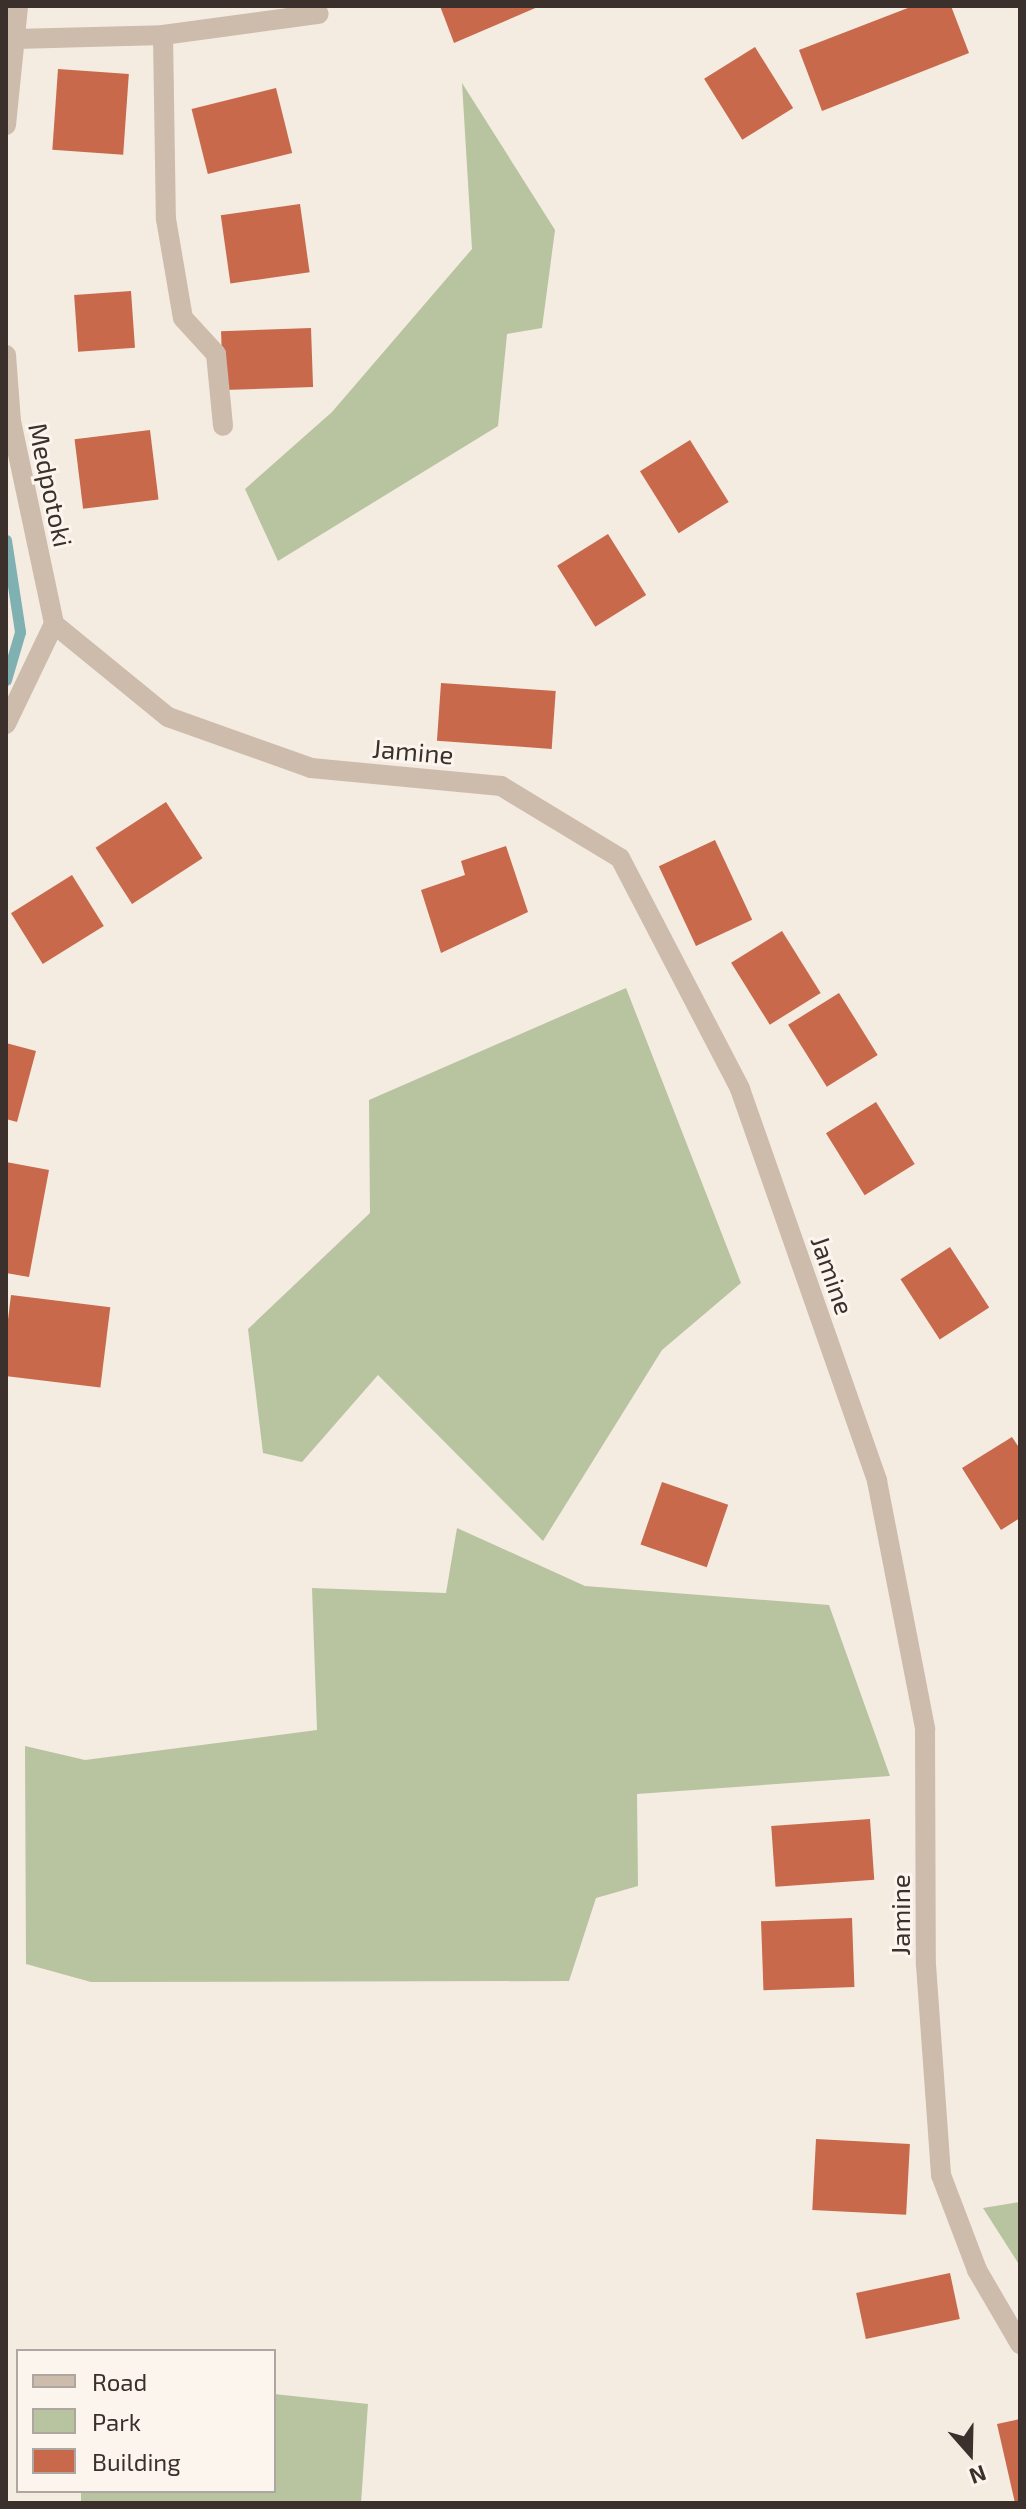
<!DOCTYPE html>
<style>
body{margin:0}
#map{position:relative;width:1026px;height:2509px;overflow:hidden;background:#f4ebe1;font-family:"Exo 2",sans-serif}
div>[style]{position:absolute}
.green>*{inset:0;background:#b8c4a0}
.stream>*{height:11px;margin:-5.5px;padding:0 5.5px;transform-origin:5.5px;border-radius:5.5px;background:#7fb0b2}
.building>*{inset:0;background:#c8694b;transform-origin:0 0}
.minor>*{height:20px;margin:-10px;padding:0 10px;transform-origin:10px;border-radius:10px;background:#cdbbac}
span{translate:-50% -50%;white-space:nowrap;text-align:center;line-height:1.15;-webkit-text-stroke:6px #fbf5ee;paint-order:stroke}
.street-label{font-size:26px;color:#3b302b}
.frame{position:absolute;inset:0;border:8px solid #3b302b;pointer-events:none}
.legend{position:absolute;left:16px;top:2349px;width:260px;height:144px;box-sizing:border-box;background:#fbf5ee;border:2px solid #aea6a0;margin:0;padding:10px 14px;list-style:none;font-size:24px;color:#3b302b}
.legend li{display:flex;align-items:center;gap:16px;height:40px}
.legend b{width:40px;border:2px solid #aea6a0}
.north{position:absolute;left:930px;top:2413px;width:80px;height:80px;-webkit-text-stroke:6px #fbf5ee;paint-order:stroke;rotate:160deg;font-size:22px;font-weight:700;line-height:32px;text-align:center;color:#3b302b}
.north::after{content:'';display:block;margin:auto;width:28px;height:36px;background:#3b302b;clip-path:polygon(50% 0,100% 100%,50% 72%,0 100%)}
</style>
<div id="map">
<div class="green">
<i style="clip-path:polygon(462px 83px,555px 230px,542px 328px,507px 334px,498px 426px,278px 561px,245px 489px,332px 412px,472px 249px)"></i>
<i style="clip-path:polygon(626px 988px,741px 1283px,662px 1350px,543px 1541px,378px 1375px,302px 1462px,263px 1453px,248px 1329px,370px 1213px,369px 1100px)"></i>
<i style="clip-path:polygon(457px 1528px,585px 1586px,829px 1605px,890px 1776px,637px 1794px,638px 1886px,596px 1898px,569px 1981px,91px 1982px,26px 1964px,25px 1746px,85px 1760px,317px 1730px,312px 1588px,446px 1593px)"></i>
<i style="clip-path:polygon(1020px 2202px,1020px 2266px,983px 2208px)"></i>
<i style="clip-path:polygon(274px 2394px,368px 2404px,361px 2503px,81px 2503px,81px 2491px,274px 2491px)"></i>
</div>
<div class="stream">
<i style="left:6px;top:540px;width:93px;rotate:81.3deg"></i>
<i style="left:20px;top:632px;width:50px;rotate:106.3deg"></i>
</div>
<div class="building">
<i style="clip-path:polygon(440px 6px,540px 6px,454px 43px)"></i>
<i style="clip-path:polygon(913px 6px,951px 6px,969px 53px,822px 111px,799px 50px)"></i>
<i style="left:755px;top:47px;width:72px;height:60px;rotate:58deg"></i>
<i style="left:58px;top:69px;width:71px;height:81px;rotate:4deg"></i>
<i style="left:276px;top:88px;width:67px;height:87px;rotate:76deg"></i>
<i style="left:300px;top:204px;width:69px;height:80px;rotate:82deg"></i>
<i style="left:131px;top:291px;width:57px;height:57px;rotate:86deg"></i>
<i style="left:311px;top:328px;width:59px;height:90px;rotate:88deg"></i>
<i style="left:150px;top:430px;width:70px;height:76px;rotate:83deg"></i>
<i style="left:690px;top:440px;width:73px;height:59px;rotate:58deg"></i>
<i style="left:608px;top:534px;width:72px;height:60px;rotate:58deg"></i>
<i style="left:441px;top:683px;width:115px;height:58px;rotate:4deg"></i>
<i style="left:166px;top:802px;width:67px;height:84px;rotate:57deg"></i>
<i style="left:715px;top:840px;width:88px;height:62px;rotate:65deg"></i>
<i style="clip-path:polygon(506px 846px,528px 912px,441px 953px,421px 890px,465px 875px,461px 861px)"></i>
<i style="left:72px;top:875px;width:60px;height:72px;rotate:58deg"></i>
<i style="left:782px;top:931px;width:73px;height:60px;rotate:58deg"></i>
<i style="left:839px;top:993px;width:73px;height:60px;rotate:58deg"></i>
<i style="clip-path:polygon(6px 1043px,36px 1051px,17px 1122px,6px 1119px)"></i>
<i style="left:876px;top:1102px;width:73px;height:59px;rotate:58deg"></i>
<i style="clip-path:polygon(6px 1162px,49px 1170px,29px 1277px,6px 1273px)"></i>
<i style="left:950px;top:1247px;width:72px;height:59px;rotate:57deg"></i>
<i style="left:11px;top:1295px;width:100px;height:81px;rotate:7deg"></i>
<i style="clip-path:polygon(1012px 1437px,1020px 1449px,1020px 1518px,1001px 1530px,962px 1468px)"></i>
<i style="left:662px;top:1482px;width:70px;height:66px;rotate:19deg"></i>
<i style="left:870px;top:1819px;width:61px;height:99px;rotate:86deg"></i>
<i style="left:852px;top:1918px;width:69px;height:91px;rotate:88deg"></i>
<i style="left:816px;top:2139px;width:94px;height:71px;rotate:3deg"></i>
<i style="left:950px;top:2273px;width:47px;height:96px;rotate:78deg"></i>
<i style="clip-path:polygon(1020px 2419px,1020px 2503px,1015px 2503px,997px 2424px)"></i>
</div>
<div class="minor">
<i style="left:163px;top:35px;width:157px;rotate:-7.7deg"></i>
<i style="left:15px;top:39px;width:148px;rotate:-1.5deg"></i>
<i style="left:163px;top:35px;width:184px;rotate:89.1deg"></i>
<i style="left:166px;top:219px;width:100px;rotate:80.3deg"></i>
<i style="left:183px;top:318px;width:49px;rotate:47.5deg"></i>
<i style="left:216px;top:354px;width:72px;rotate:84.4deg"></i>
<i style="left:6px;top:125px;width:120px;rotate:-84.2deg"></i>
<i style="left:6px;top:355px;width:66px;rotate:85.7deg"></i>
<i style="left:11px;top:421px;width:208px;rotate:78deg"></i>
<i style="left:54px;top:624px;width:147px;rotate:39.2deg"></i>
<i style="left:168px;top:717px;width:152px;rotate:19.6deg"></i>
<i style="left:311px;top:768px;width:191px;rotate:5.4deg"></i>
<i style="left:501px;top:786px;width:139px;rotate:31.2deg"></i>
<i style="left:620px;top:858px;width:260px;rotate:62.5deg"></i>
<i style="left:740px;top:1089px;width:415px;rotate:70.7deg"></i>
<i style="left:877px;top:1481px;width:253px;rotate:79deg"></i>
<i style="left:925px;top:1729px;width:236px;rotate:89.8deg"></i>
<i style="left:926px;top:1965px;width:211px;rotate:85.9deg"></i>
<i style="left:941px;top:2175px;width:102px;rotate:69.2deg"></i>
<i style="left:977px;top:2270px;width:86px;rotate:59.8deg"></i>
<i style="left:6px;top:724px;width:111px;rotate:-64.4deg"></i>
</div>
<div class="street-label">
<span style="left:51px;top:485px;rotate:78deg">Medpotoki</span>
<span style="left:413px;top:751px;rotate:5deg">Jamine</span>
<span style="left:833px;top:1275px;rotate:71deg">Jamine</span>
<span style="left:900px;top:1915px;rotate:-90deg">Jamine</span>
</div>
<div class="frame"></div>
<ul class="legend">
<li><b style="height:10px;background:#cdbbac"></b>Road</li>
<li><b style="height:22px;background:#b8c4a0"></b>Park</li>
<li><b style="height:22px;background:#c8694b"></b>Building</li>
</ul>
<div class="north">N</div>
</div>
